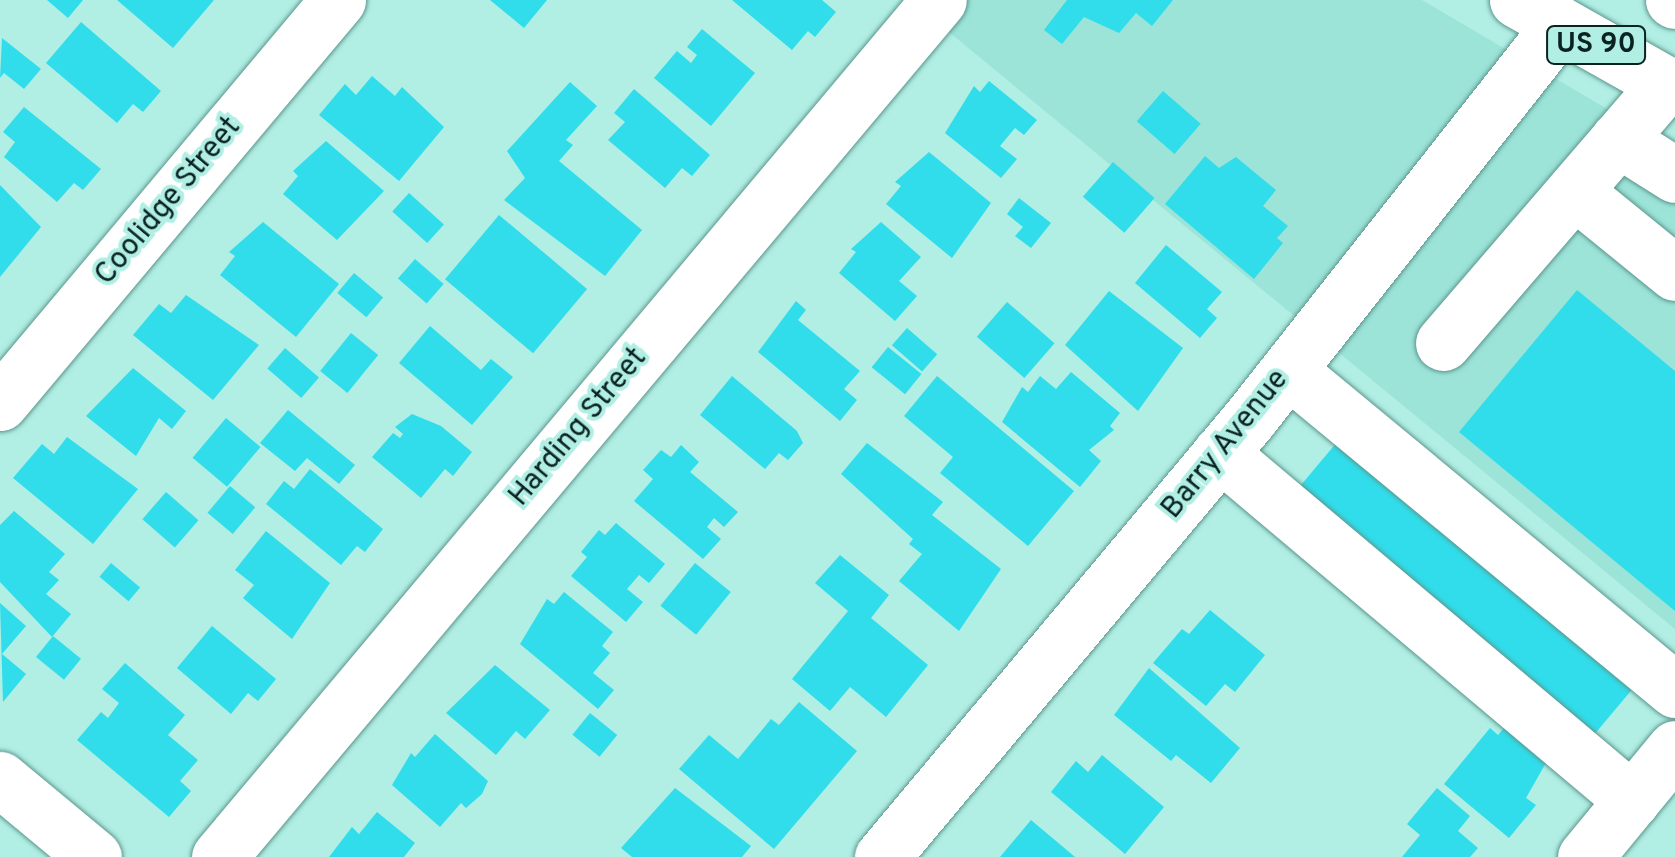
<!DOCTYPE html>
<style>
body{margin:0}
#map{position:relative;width:1675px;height:857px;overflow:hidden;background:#b1eee4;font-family:Overpass,sans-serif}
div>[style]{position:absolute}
.built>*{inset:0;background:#9ce3d8}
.building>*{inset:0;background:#31ddeb;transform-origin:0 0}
.roads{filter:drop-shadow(0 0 2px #5b968d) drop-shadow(0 0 2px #5b968d)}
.minor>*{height:55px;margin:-27.5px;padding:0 27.5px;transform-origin:27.5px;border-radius:27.5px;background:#fff}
.major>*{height:55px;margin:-27.5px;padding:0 27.5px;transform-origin:27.5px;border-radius:27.5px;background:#fff}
span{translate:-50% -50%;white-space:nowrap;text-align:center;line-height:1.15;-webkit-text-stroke:8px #b1eee4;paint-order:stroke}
.shield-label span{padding:2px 8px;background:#b1eee4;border:2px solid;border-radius:8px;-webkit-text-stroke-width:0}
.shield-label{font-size:28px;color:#0a2320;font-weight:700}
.street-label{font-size:30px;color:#0a2320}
</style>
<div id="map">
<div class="built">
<i style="clip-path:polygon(910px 0,1422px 0,1675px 149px,1675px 629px)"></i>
</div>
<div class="building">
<i style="clip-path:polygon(47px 0,83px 0,68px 18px)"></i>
<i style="clip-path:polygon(117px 0,214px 0,173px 48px)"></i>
<i style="clip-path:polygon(490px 0,547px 0,524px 28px)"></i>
<i style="clip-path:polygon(732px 0,822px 0,836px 12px,815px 37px,808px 31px,792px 50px)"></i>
<i style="clip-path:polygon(1067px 0,1173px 0,1152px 26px,1136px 13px,1119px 33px,1084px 17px,1062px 44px,1044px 30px)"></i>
<i style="clip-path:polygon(81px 22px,161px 91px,143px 112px,133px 104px,117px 123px,46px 63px)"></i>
<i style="clip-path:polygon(702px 29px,755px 73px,711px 126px,654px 78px,677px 51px,691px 63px,697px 55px,687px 47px)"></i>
<i style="clip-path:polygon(2px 38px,41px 69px,24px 89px,4px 73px,0 78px)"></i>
<i style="clip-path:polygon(372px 76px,395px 96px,402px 87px,444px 127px,399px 181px,319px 115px,345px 84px,356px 95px)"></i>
<i style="clip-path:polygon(989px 81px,1037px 120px,1024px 135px,1015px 128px,1000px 146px,1017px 159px,1001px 178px,945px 133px,974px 86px,980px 92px)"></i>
<i style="clip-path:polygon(570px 82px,597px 106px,566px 140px,573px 145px,559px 161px,642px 230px,605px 276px,504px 200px,525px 178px,507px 151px)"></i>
<i style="clip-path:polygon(634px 89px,710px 155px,692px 176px,682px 168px,665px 188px,608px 140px,625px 122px,614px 113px)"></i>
<i style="left:1163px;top:91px;width:50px;height:40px;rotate:41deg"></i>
<i style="clip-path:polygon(24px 107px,101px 169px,83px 190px,74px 183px,57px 202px,4px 157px,15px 142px,3px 132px)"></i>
<i style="clip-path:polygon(326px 141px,384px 191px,337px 240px,283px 194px,298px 176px,293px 171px)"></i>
<i style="clip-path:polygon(929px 152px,991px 203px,952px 258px,886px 204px,901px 186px,895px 182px)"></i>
<i style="clip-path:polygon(1205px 156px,1219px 168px,1236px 157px,1276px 190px,1263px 206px,1288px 226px,1277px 238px,1283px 243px,1254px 279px,1165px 204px)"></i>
<i style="left:1113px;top:162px;width:55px;height:46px;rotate:41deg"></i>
<i style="clip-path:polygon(0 185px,41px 227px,0 277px)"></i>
<i style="left:409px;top:193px;width:47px;height:25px;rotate:42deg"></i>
<i style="clip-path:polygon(1019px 198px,1051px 223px,1031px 248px,1015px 236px,1023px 227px,1007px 214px)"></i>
<i style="left:499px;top:215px;width:115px;height:84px;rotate:40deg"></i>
<i style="clip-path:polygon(263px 222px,339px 284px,296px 337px,220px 275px,235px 256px,229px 252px)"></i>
<i style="clip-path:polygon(881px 222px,921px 257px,899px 281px,917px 296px,895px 321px,839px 273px,856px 252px,851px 249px)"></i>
<i style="clip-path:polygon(1166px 245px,1222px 292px,1207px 309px,1217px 318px,1200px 338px,1135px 283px)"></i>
<i style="left:415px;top:259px;width:38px;height:26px;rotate:41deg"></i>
<i style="left:354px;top:273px;width:38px;height:26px;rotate:40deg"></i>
<i style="clip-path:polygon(1577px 290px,1675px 371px,1675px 611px,1459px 432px)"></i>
<i style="clip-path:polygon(1109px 291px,1183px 348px,1138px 411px,1065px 345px)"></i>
<i style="clip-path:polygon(186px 295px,259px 345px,213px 400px,133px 335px,159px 304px,171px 313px)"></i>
<i style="clip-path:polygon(796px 301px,806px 310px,798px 320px,860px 371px,844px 389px,857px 400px,840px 421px,758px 352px)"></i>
<i style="left:1007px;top:302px;width:63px;height:46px;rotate:41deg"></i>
<i style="clip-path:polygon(430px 326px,481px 370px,491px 359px,513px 377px,472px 425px,399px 363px)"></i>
<i style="left:907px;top:328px;width:40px;height:23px;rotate:41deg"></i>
<i style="left:351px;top:333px;width:35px;height:49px;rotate:39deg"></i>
<i style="left:888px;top:347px;width:43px;height:26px;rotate:39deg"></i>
<i style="left:285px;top:348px;width:45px;height:27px;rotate:41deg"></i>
<i style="clip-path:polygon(133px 368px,186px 411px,172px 429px,159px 418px,136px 456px,86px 416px)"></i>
<i style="clip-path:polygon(1071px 372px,1120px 413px,1110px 426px,1114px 430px,1089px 450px,1101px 461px,1080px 487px,1002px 422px,1022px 387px,1028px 392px,1040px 376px,1056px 389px)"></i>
<i style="clip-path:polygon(732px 376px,797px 431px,803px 443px,788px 460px,779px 453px,765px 469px,700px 415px)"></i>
<i style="clip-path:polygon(937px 376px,1074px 491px,1028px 546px,940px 473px,953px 457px,904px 416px)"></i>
<i style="clip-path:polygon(288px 410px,355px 465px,339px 484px,307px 458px,295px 471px,260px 443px)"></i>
<i style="clip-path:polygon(412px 414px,441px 426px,472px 452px,453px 476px,445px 469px,421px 498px,372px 457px,393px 433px,400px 438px,403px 434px,395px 427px)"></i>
<i style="left:226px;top:418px;width:45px;height:52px;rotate:40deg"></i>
<i style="left:1348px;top:429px;width:385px;height:93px;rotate:40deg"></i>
<i style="clip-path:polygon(67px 437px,138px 489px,93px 544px,13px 478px,42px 444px,54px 454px)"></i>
<i style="clip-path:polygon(867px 443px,943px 502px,932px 515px,1001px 569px,959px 631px,899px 581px,922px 554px,909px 544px,913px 539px,841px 474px)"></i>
<i style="clip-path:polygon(681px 445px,699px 462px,690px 472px,738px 512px,724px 527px,714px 518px,707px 527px,721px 539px,703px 559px,634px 501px,653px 479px,643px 470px,661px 450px,671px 457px)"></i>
<i style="clip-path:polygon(310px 469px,383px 529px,365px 552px,357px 546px,341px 565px,266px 504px,284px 481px,294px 489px)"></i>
<i style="left:230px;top:486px;width:33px;height:35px;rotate:40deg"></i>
<i style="left:166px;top:492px;width:43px;height:36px;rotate:41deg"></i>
<i style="clip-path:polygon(14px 511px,65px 554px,49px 572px,59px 580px,46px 594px,71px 614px,52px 637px,0 582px,0 525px)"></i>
<i style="clip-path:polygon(616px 523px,665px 564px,649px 583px,639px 575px,627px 589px,643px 602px,626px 622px,571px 576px,587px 557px,581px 552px,599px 530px,605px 535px)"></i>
<i style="clip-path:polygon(266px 531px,330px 583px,292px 639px,243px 598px,254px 585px,235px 570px)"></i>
<i style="clip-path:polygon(840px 555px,889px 595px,871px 618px,928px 665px,886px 717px,850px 687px,830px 711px,792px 679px,848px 611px,815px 583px)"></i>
<i style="left:111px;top:563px;width:38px;height:18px;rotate:40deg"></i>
<i style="left:695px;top:563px;width:46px;height:55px;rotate:39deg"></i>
<i style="clip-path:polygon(564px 592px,613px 632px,602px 646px,610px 653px,593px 673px,614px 690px,598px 709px,520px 644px,547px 599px,554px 604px)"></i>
<i style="clip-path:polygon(0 603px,26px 626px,2px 654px,26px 674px,3px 702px)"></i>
<i style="clip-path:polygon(1210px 610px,1265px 655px,1235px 692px,1225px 684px,1206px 706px,1153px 663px,1182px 629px,1189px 634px)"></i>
<i style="clip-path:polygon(212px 626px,276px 679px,258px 701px,248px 693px,231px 714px,177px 668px)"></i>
<i style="left:53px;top:636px;width:36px;height:27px;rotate:39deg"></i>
<i style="clip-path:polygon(125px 663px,185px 715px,168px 735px,198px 760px,180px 781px,191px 791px,169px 817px,77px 740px,101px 712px,108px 718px,119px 703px,102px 689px)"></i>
<i style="clip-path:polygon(495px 665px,550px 710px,525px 739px,516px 731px,496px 755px,446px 713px)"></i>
<i style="clip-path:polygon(1149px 668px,1240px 748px,1211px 783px,1176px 755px,1171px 761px,1114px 715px)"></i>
<i style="clip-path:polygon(799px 702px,857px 751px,774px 849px,679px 769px,709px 735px,738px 759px,771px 719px,779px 725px)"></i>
<i style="left:590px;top:713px;width:35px;height:28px;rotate:39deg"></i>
<i style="clip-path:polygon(1511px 720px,1551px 754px,1526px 798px,1536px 805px,1509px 838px,1444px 784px,1490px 728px,1498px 735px)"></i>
<i style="clip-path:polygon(435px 734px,488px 781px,482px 794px,466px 808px,461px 803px,440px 827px,392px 785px,411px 753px,415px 757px)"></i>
<i style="clip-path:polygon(1102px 755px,1164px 807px,1125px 854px,1051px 792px,1076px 761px,1088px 772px)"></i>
<i style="clip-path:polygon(675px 788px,751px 846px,742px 857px,632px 857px,621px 848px)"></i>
<i style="clip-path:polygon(1437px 788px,1470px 816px,1458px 831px,1478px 848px,1470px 857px,1402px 857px,1420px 835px,1407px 824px)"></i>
<i style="clip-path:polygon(377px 812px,415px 843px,404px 857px,329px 857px,352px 827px,359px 834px)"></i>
<i style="clip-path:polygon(1031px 820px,1075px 857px,1000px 857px)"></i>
</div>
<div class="roads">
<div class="minor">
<i style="left:1618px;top:139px;width:67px;rotate:32.3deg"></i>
<i style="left:1574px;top:191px;width:130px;rotate:39.1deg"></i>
<i style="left:1443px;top:343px;width:342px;rotate:-49.3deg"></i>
<i style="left:1288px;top:370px;width:502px;rotate:39.59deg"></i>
<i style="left:0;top:403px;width:526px;rotate:-50.01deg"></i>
<i style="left:1220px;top:453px;width:539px;rotate:40.11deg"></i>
<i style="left:0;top:779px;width:122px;rotate:39.7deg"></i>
<i style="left:219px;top:857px;width:1119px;rotate:-49.97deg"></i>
<i style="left:882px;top:857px;width:573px;rotate:-50.03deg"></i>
<i style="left:1250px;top:418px;width:501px;rotate:-51.73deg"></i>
<i style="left:1585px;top:857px;width:141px;rotate:-50.5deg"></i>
</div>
<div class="major">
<i style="left:1517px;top:0;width:181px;rotate:29.4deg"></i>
<i style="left:1673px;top:0;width:2px;rotate:27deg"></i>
</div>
</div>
<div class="shield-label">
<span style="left:1596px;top:45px">US 90</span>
</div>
<div class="street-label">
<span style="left:169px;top:202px;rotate:-50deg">Coolidge Street</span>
<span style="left:579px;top:428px;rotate:-50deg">Harding Street</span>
<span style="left:1226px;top:445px;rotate:-51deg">Barry Avenue</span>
</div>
</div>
